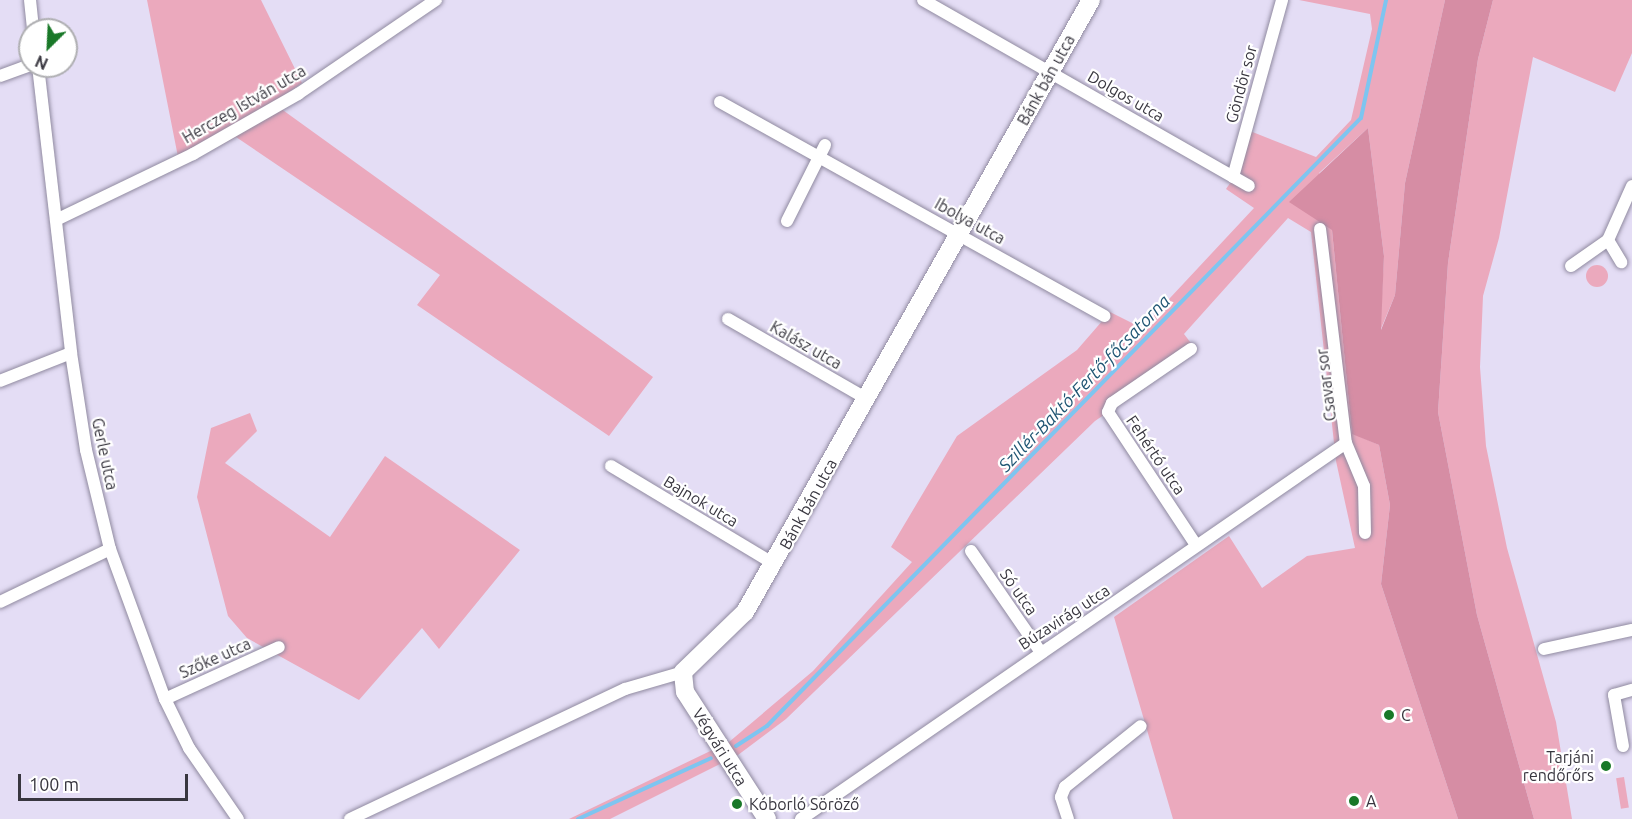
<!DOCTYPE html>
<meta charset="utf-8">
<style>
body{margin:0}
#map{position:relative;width:1632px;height:819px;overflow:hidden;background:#e4ddf5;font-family:Ubuntu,sans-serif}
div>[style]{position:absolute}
.green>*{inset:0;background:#eba9bd;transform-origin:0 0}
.round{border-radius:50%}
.forest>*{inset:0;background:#d68da4}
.stream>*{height:4px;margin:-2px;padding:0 2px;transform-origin:2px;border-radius:2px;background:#7ec5f0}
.roads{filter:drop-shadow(0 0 2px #908aa0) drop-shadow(0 0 2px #908aa0)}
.street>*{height:12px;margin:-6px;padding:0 6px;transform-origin:6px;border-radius:6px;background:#fff}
.secondary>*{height:18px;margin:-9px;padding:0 9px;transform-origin:9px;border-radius:9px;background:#fff}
.dots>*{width:16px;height:16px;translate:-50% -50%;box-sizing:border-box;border:3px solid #fff;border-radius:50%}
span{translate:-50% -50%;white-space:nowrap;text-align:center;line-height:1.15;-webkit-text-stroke:4.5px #fff;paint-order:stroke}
.street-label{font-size:16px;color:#38363f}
.poi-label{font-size:16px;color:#38363f}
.left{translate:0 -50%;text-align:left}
.right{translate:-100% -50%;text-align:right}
.water-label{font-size:18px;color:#205674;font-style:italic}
.north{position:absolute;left:18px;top:18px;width:60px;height:60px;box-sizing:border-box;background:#fff;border:2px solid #afafb2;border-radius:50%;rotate:204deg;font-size:16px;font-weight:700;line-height:24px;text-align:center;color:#38363f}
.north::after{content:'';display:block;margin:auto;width:21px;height:27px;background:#197828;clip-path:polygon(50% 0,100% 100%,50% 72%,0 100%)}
.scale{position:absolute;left:18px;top:774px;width:170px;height:27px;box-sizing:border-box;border:3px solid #38363f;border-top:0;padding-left:8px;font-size:18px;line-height:21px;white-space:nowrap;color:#38363f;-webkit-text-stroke:4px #fff;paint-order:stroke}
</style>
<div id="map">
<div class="green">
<i style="clip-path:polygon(147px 0,261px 0,302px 83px,273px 103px,653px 377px,609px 436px,417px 305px,440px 275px,236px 137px,180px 167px)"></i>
<i style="clip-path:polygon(1299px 0,1445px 0,1405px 183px,1395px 295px,1380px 331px,1384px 256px,1368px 128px,1319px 173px,1332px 230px,1352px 433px,1379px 445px,1390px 505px,1381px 584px,1458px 819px,1173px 819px,1114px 617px,1229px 536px,1262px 588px,1307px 556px,1355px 548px,1336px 461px,1311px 232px,1288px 218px,1184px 334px,1197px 351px,1095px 421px,786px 719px,738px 755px,610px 819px,569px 819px,729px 742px,813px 671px,912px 562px,891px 547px,957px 436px,1077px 350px,1110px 312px,1142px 328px,1254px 208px,1226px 189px,1242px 166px,1250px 131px,1316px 157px,1351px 120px,1372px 29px,1370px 14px)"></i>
<i style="clip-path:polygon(1493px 0,1632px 0,1632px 53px,1615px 92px,1533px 57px,1499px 238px,1483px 296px,1480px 367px,1486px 446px,1507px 548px,1556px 722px,1572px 819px,1534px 819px,1477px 615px,1438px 412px,1448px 263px,1478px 59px)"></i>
<i class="round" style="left:1586px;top:265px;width:22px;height:22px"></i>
<i style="clip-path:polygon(250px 413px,257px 431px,225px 463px,330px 537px,385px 456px,520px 550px,439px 649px,422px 628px,359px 700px,247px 638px,228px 616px,197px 497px,211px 428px)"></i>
<i style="left:1624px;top:777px;width:31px;height:8px;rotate:81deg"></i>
</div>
<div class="forest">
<i style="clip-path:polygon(1445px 0,1493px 0,1478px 59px,1448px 263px,1438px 412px,1477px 615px,1534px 819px,1458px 819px,1381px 584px,1390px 505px,1379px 445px,1352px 434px,1332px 230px,1289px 202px,1368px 128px,1384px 256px,1381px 330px,1395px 295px,1405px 183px)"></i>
</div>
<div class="stream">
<i style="left:736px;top:746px;width:37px;rotate:-33deg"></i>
<i style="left:767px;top:726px;width:850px;rotate:-45.67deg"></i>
<i style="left:1361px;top:118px;width:121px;rotate:-78deg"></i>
<i style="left:578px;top:819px;width:146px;rotate:-24.6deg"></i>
</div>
<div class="roads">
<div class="street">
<i style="left:30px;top:0;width:30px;rotate:84deg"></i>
<i style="left:923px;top:0;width:375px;rotate:29.7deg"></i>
<i style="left:38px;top:66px;width:289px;rotate:83.4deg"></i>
<i style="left:71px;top:353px;width:98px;rotate:81.2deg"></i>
<i style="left:86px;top:450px;width:102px;rotate:76.4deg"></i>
<i style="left:110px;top:549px;width:160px;rotate:69.9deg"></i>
<i style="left:165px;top:699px;width:55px;rotate:63.9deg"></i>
<i style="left:189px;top:748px;width:86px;rotate:55.4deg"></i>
<i style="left:0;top:76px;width:32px;rotate:-20deg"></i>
<i style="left:720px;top:102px;width:440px;rotate:29.1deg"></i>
<i style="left:1233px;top:177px;width:184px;rotate:-74.5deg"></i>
<i style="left:58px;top:219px;width:150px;rotate:-25.7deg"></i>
<i style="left:193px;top:154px;width:121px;rotate:-29.7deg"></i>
<i style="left:298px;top:94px;width:167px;rotate:-34.3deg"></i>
<i style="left:787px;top:221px;width:85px;rotate:-63.4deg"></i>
<i style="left:1320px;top:229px;width:216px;rotate:83.1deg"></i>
<i style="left:1346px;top:443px;width:47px;rotate:67.3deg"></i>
<i style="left:1364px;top:486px;width:47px;rotate:88.8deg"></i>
<i style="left:1608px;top:240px;width:26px;rotate:59deg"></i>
<i style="left:1571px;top:266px;width:45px;rotate:-35.1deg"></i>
<i style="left:1608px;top:240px;width:59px;rotate:-66deg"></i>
<i style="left:728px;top:319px;width:160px;rotate:29.9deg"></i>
<i style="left:1191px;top:349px;width:96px;rotate:145.6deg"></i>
<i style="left:1112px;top:403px;width:10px;rotate:114deg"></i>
<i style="left:1108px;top:412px;width:159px;rotate:56.5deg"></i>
<i style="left:0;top:381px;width:76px;rotate:-21.5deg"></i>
<i style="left:611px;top:466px;width:190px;rotate:31deg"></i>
<i style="left:971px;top:551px;width:121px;rotate:55.4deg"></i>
<i style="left:0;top:602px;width:122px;rotate:-25.7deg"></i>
<i style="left:1544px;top:649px;width:90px;rotate:-12.2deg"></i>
<i style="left:165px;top:699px;width:125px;rotate:-24.5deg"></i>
<i style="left:1623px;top:746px;width:52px;rotate:-100deg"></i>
<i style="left:1614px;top:695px;width:19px;rotate:-16deg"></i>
<i style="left:350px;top:819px;width:304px;rotate:-25.3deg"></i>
<i style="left:625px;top:689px;width:60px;rotate:-16.3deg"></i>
<i style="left:801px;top:819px;width:662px;rotate:-34.6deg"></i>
<i style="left:1068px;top:819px;width:23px;rotate:-108deg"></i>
<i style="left:1061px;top:797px;width:11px;rotate:-68deg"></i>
<i style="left:1065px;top:787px;width:97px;rotate:-38.8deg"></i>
</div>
<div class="secondary">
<i style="left:767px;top:819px;width:151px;rotate:-122.8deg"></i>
<i style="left:685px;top:692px;width:20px;rotate:-96deg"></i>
<i style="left:683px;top:672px;width:86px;rotate:-44.1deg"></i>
<i style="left:745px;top:612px;width:703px;rotate:-60.52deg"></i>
</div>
</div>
<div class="dots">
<i style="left:1389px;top:715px;background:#197828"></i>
<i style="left:1606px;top:766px;background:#197828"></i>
<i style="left:1354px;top:801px;background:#197828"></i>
<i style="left:737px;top:804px;background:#197828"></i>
</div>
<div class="street-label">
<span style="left:1046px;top:80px;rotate:-61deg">Bánk bán utca</span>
<span style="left:1241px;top:84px;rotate:-75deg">Göndör sor</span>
<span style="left:1126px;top:96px;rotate:30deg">Dolgos utca</span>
<span style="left:244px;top:104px;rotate:-30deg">Herczeg István utca</span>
<span style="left:970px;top:221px;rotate:29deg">Ibolya utca</span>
<span style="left:806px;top:345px;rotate:30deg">Kalász utca</span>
<span style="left:1326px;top:385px;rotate:-97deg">Csavar sor</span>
<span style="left:105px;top:454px;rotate:78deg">Gerle utca</span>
<span style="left:1156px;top:455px;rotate:56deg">Fehértó utca</span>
<span style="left:701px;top:501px;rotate:31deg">Bajnok utca</span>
<span style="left:808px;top:504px;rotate:-61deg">Bánk bán utca</span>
<span style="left:1019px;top:592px;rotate:55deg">Só utca</span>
<span style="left:1064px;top:617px;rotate:-33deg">Búzavirág utca</span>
<span style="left:215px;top:658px;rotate:-24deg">Szőke utca</span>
<span style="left:720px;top:747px;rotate:58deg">Végvári utca</span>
</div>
<div class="poi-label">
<span class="left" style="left:1401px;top:715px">C</span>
<span class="right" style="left:1594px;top:766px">Tarjáni<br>rendőrőrs</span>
<span class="left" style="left:1366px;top:801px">A</span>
<span class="left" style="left:749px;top:804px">Kóborló Söröző</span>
</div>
<div class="water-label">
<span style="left:1084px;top:383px;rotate:-46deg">Szillér-Baktó-Fertő-főcsatorna</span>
</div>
<div class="north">N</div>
<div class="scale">100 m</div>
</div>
